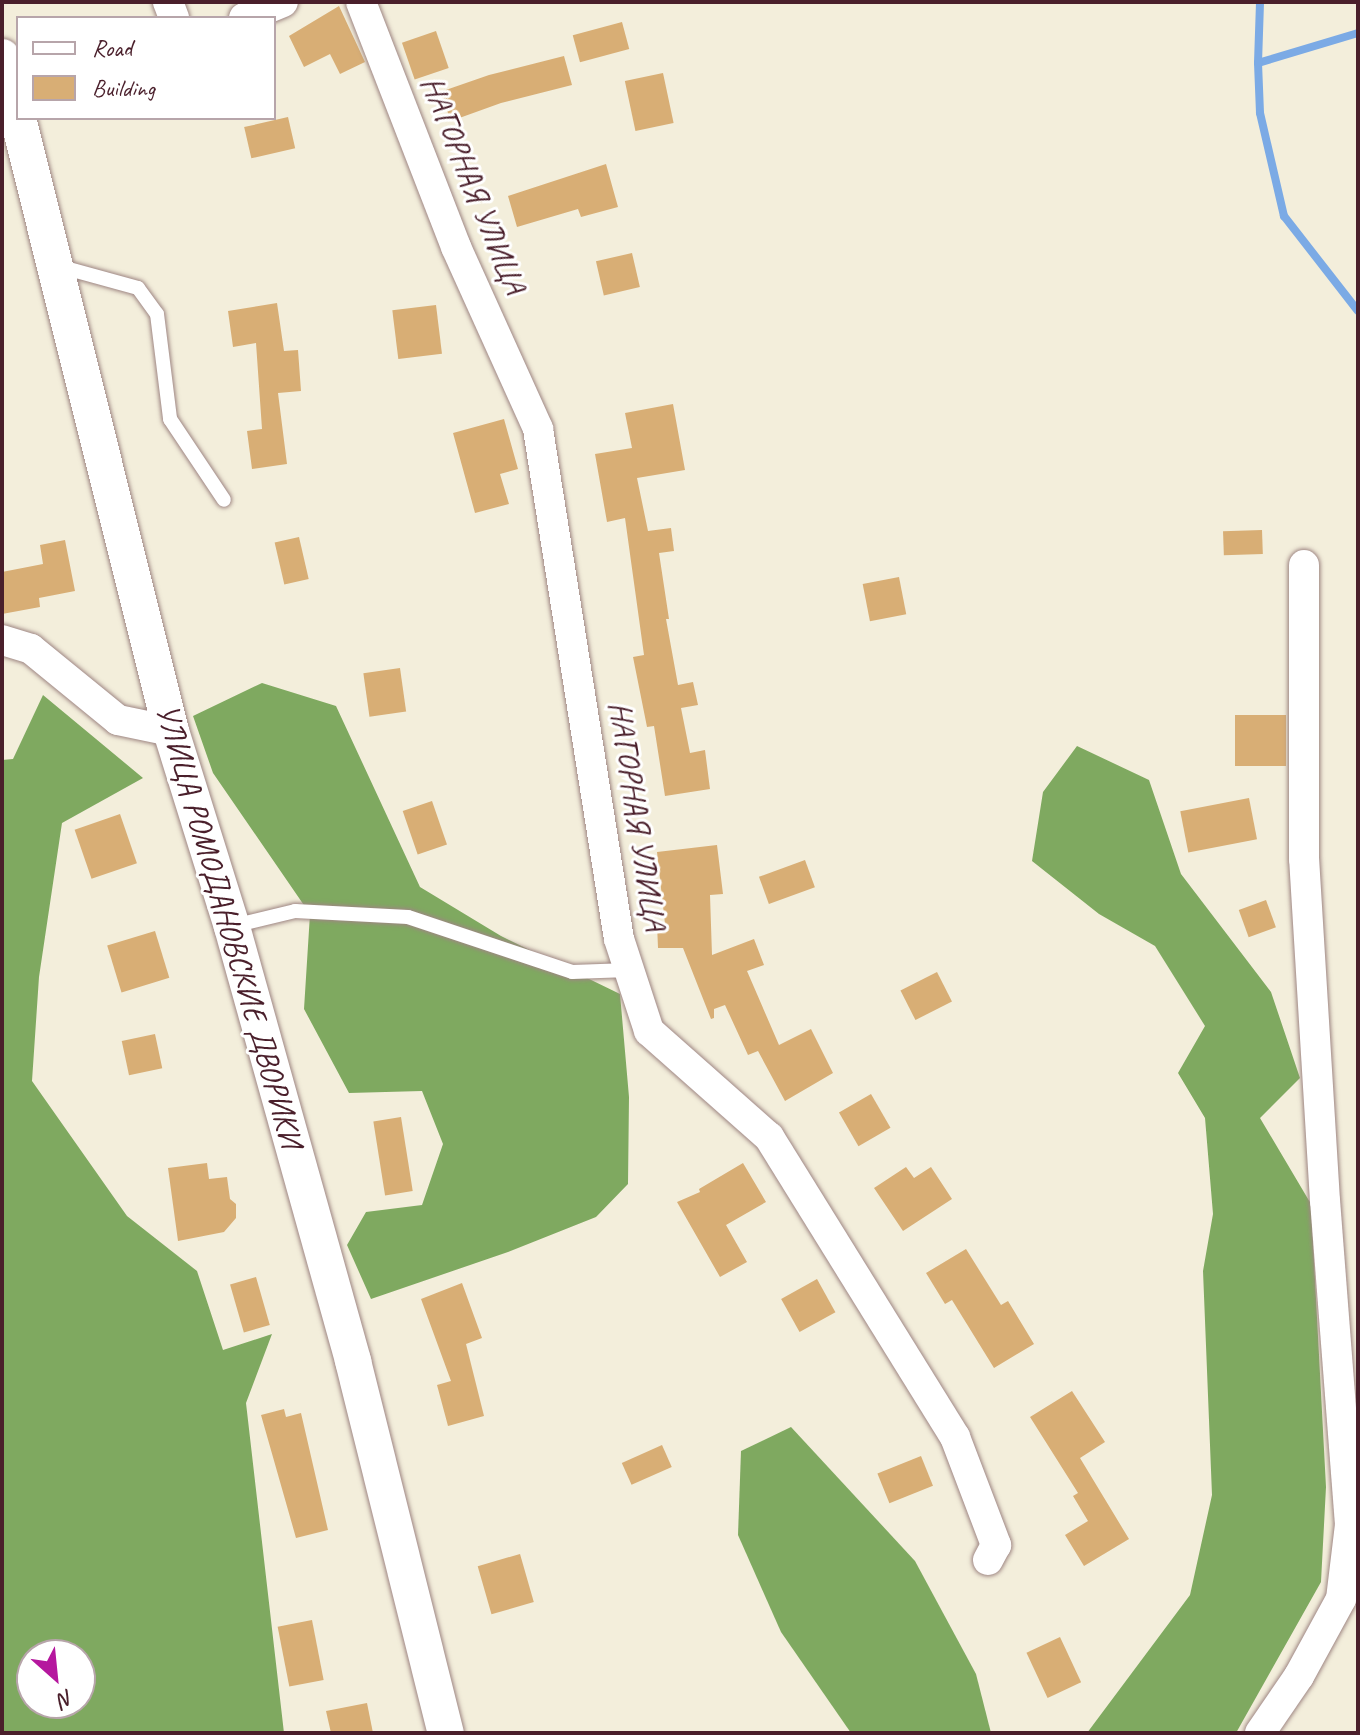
<!DOCTYPE html>
<meta charset="utf-8">
<style>
body{margin:0}
#map{position:relative;width:1360px;height:1735px;overflow:hidden;background:#f3eedb;font-family:Caveat,sans-serif}
div>[style]{position:absolute}
.forest>*{inset:0;background:#7fa960}
.stream>*{height:8px;margin:-4px;padding:0 4px;transform-origin:4px;border-radius:4px;background:#7baae5}
.building>*{inset:0;background:#d8ae75;transform-origin:0 0}
.roads{filter:drop-shadow(0 0 2px #9e8683) drop-shadow(0 0 2px #9e8683)}
.service>*{height:14px;margin:-7px;padding:0 7px;transform-origin:7px;border-radius:7px;background:#fff}
.minor>*{height:30px;margin:-15px;padding:0 15px;transform-origin:15px;border-radius:15px;background:#fff}
.tertiary>*{height:36px;margin:-18px;padding:0 18px;transform-origin:18px;border-radius:18px;background:#fff}
span{translate:-50% -50%;white-space:nowrap;text-align:center;line-height:1.15;-webkit-text-stroke:6px #fff;paint-order:stroke}
.street-label{font-size:32px;color:#4a1f2b}
.frame{position:absolute;inset:0;border:4px solid #4a1f2b;pointer-events:none}
.legend{position:absolute;left:16px;top:16px;width:260px;height:104px;box-sizing:border-box;background:#fff;border:2px solid #b7a5aa;margin:0;padding:10px 14px;list-style:none;font-size:24px;color:#4a1f2b}
.legend li{display:flex;align-items:center;gap:16px;height:40px}
.legend b{width:40px;border:2px solid #b7a5aa}
.north{position:absolute;left:16px;top:1639px;width:80px;height:80px;box-sizing:border-box;background:#fff;border:2px solid #b7a5aa;border-radius:50%;rotate:153deg;font-size:22px;font-weight:700;line-height:32px;text-align:center;color:#4a1f2b}
.north::after{content:'';display:block;margin:auto;width:28px;height:36px;background:#b5179e;clip-path:polygon(50% 0,100% 100%,50% 72%,0 100%)}
</style>
<div id="map">
<div class="forest">
<i style="clip-path:polygon(262px 683px,336px 706px,420px 887px,501px 936px,620px 994px,629px 1097px,628px 1184px,596px 1217px,508px 1252px,371px 1299px,347px 1245px,366px 1212px,422px 1205px,443px 1144px,422px 1091px,349px 1093px,304px 1009px,310px 914px,213px 773px,193px 716px)"></i>
<i style="clip-path:polygon(evenodd,43px 695px,143px 778px,62px 823px,39px 977px,32px 1081px,127px 1216px,197px 1271px,223px 1350px,272px 1334px,246px 1403px,284px 1733px,2px 1733px,2px 760px,13px 759px,43px 695px,32px 1655px,80px 1655px,80px 1703px,32px 1703px,32px 1655px)"></i>
<i style="clip-path:polygon(1077px 746px,1149px 780px,1181px 874px,1271px 992px,1300px 1078px,1260px 1118px,1311px 1204px,1326px 1487px,1321px 1582px,1236px 1733px,1087px 1733px,1190px 1595px,1212px 1495px,1203px 1271px,1213px 1214px,1205px 1118px,1178px 1073px,1205px 1026px,1155px 946px,1099px 914px,1032px 861px,1043px 792px)"></i>
<i style="clip-path:polygon(791px 1427px,915px 1561px,976px 1674px,991px 1733px,851px 1733px,781px 1632px,738px 1535px,741px 1451px)"></i>
</div>
<div class="stream">
<i style="left:1358px;top:33px;width:104px;rotate:163.3deg"></i>
<i style="left:1258px;top:63px;width:50px;rotate:87.7deg"></i>
<i style="left:1260px;top:113px;width:106px;rotate:76.9deg"></i>
<i style="left:1284px;top:216px;width:120px;rotate:52.1deg"></i>
<i style="left:1258px;top:63px;width:61px;rotate:-88.1deg"></i>
</div>
<div class="building">
<i style="clip-path:polygon(339px 6px,365px 62px,340px 74px,330px 54px,304px 67px,289px 36px)"></i>
<i style="left:622px;top:22px;width:28px;height:51px;rotate:75deg"></i>
<i style="left:436px;top:31px;width:39px;height:36px;rotate:71deg"></i>
<i style="clip-path:polygon(564px 56px,572px 85px,501px 103px,451px 121px,440px 92px,489px 75px)"></i>
<i style="left:663px;top:73px;width:51px;height:39px;rotate:78deg"></i>
<i style="left:288px;top:117px;width:32px;height:45px;rotate:77deg"></i>
<i style="clip-path:polygon(606px 164px,618px 207px,581px 217px,578px 209px,517px 227px,508px 196px)"></i>
<i style="left:632px;top:253px;width:35px;height:37px;rotate:77deg"></i>
<i style="clip-path:polygon(277px 303px,284px 351px,298px 350px,301px 391px,278px 393px,287px 464px,252px 469px,247px 431px,262px 429px,256px 343px,233px 347px,228px 311px)"></i>
<i style="left:436px;top:305px;width:49px;height:44px;rotate:83deg"></i>
<i style="clip-path:polygon(673px 404px,685px 470px,637px 478px,648px 531px,671px 528px,674px 551px,659px 553px,669px 619px,666px 619px,678px 685px,693px 682px,698px 705px,681px 708px,690px 753px,705px 750px,710px 789px,665px 796px,654px 726px,647px 727px,633px 657px,644px 655px,625px 518px,607px 522px,595px 454px,632px 448px,625px 413px)"></i>
<i style="clip-path:polygon(504px 419px,518px 469px,500px 474px,509px 504px,475px 513px,453px 433px)"></i>
<i style="left:1262px;top:530px;width:24px;height:39px;rotate:88deg"></i>
<i style="left:299px;top:537px;width:43px;height:25px;rotate:77deg"></i>
<i style="clip-path:polygon(65px 540px,75px 591px,39px 598px,40px 607px,2px 614px,2px 572px,43px 564px,40px 545px)"></i>
<i style="left:899px;top:577px;width:38px;height:37px;rotate:79deg"></i>
<i style="left:400px;top:668px;width:44px;height:37px;rotate:82deg"></i>
<i style="left:1286px;top:715px;width:51px;height:51px;rotate:90deg"></i>
<i style="left:1249px;top:798px;width:42px;height:70px;rotate:79deg"></i>
<i style="left:432px;top:801px;width:46px;height:31px;rotate:71deg"></i>
<i style="left:120px;top:814px;width:52px;height:48px;rotate:71deg"></i>
<i style="clip-path:polygon(717px 845px,723px 894px,710px 895px,712px 955px,754px 939px,764px 965px,747px 971px,779px 1045px,811px 1029px,833px 1073px,785px 1101px,758px 1051px,748px 1055px,725px 1005px,714px 1009px,714px 1018px,711px 1019px,683px 948px,658px 948px,657px 924px,665px 924px,657px 852px)"></i>
<i style="left:805px;top:860px;width:29px;height:49px;rotate:70deg"></i>
<i style="left:1266px;top:900px;width:29px;height:29px;rotate:70deg"></i>
<i style="left:155px;top:931px;width:49px;height:50px;rotate:73deg"></i>
<i style="left:937px;top:972px;width:33px;height:41px;rotate:63deg"></i>
<i style="left:155px;top:1034px;width:35px;height:34px;rotate:78deg"></i>
<i style="left:871px;top:1094px;width:39px;height:37px;rotate:60deg"></i>
<i style="left:401px;top:1117px;width:75px;height:28px;rotate:81deg"></i>
<i style="clip-path:polygon(207px 1163px,209px 1179px,227px 1177px,230px 1199px,236px 1204px,236px 1218px,224px 1232px,178px 1241px,168px 1168px)"></i>
<i style="clip-path:polygon(743px 1163px,766px 1202px,726px 1225px,747px 1262px,720px 1277px,677px 1202px,700px 1192px,699px 1189px)"></i>
<i style="clip-path:polygon(906px 1167px,914px 1178px,931px 1167px,952px 1199px,903px 1231px,874px 1188px)"></i>
<i style="clip-path:polygon(966px 1249px,1001px 1305px,1008px 1301px,1034px 1344px,994px 1368px,952px 1300px,945px 1304px,926px 1273px)"></i>
<i style="left:256px;top:1277px;width:50px;height:27px;rotate:74deg"></i>
<i style="left:817px;top:1279px;width:38px;height:41px;rotate:61deg"></i>
<i style="clip-path:polygon(462px 1283px,482px 1338px,466px 1344px,484px 1416px,448px 1426px,437px 1385px,451px 1381px,421px 1299px)"></i>
<i style="clip-path:polygon(1072px 1391px,1105px 1442px,1080px 1458px,1129px 1539px,1084px 1566px,1065px 1535px,1088px 1521px,1073px 1496px,1078px 1493px,1030px 1417px)"></i>
<i style="clip-path:polygon(284px 1409px,286px 1417px,301px 1413px,328px 1530px,296px 1538px,261px 1415px)"></i>
<i style="left:662px;top:1445px;width:24px;height:44px;rotate:66deg"></i>
<i style="left:921px;top:1456px;width:32px;height:47px;rotate:68deg"></i>
<i style="left:520px;top:1554px;width:50px;height:44px;rotate:74deg"></i>
<i style="left:312px;top:1620px;width:61px;height:35px;rotate:79deg"></i>
<i style="left:1060px;top:1637px;width:50px;height:37px;rotate:65deg"></i>
<i style="clip-path:polygon(367px 1703px,373px 1733px,331px 1733px,326px 1711px)"></i>
</div>
<div class="roads">
<div class="service">
<i style="left:58px;top:266px;width:83px;rotate:15.4deg"></i>
<i style="left:138px;top:288px;width:32px;rotate:54deg"></i>
<i style="left:157px;top:314px;width:106px;rotate:82.9deg"></i>
<i style="left:170px;top:419px;width:97px;rotate:56.3deg"></i>
<i style="left:233px;top:926px;width:64px;rotate:-13.6deg"></i>
<i style="left:295px;top:911px;width:113px;rotate:3deg"></i>
<i style="left:408px;top:917px;width:173px;rotate:18.5deg"></i>
<i style="left:572px;top:972px;width:57px;rotate:-2deg"></i>
</div>
<div class="minor">
<i style="left:168px;top:2px;width:17px;rotate:69deg"></i>
<i style="left:361px;top:2px;width:263px;rotate:68.8deg"></i>
<i style="left:456px;top:247px;width:200px;rotate:65.7deg"></i>
<i style="left:538px;top:429px;width:516px;rotate:80.98deg"></i>
<i style="left:619px;top:939px;width:97px;rotate:71.9deg"></i>
<i style="left:649px;top:1031px;width:160px;rotate:41.5deg"></i>
<i style="left:769px;top:1137px;width:353px;rotate:58.2deg"></i>
<i style="left:955px;top:1437px;width:116px;rotate:69.2deg"></i>
<i style="left:996px;top:1545px;width:17px;rotate:118deg"></i>
<i style="left:244px;top:18px;width:42px;rotate:-22.3deg"></i>
<i style="left:2px;top:640px;width:30px;rotate:17deg"></i>
<i style="left:31px;top:649px;width:112px;rotate:39.2deg"></i>
<i style="left:118px;top:720px;width:54px;rotate:11.7deg"></i>
<i style="left:1260px;top:1733px;width:69px;rotate:-55.6deg"></i>
<i style="left:1299px;top:1676px;width:88px;rotate:-61.4deg"></i>
<i style="left:1341px;top:1599px;width:75px;rotate:-83.1deg"></i>
<i style="left:1350px;top:1525px;width:325px;rotate:-94.4deg"></i>
<i style="left:1325px;top:1201px;width:343px;rotate:-93.5deg"></i>
<i style="left:1304px;top:859px;width:294px;rotate:-90deg"></i>
</div>
<div class="tertiary">
<i style="left:2px;top:57px;width:61px;rotate:74.8deg"></i>
<i style="left:18px;top:118px;width:632px;rotate:75.99deg"></i>
<i style="left:171px;top:731px;width:205px;rotate:72.7deg"></i>
<i style="left:232px;top:927px;width:451px;rotate:74.4deg"></i>
<i style="left:353px;top:1361px;width:383px;rotate:76deg"></i>
</div>
</div>
<div class="street-label">
<span style="left:473px;top:185px;rotate:68deg">НАГОРНАЯ УЛИЦА</span>
<span style="left:637px;top:816px;rotate:81deg">НАГОРНАЯ УЛИЦА</span>
<span style="left:229px;top:926px;rotate:74deg">УЛИЦА РОМОДАНОВСКИЕ ДВОРИКИ</span>
</div>
<div class="frame"></div>
<ul class="legend">
<li><b style="height:10px;background:#fff"></b>Road</li>
<li><b style="height:22px;background:#d8ae75"></b>Building</li>
</ul>
<div class="north">N</div>
</div>
